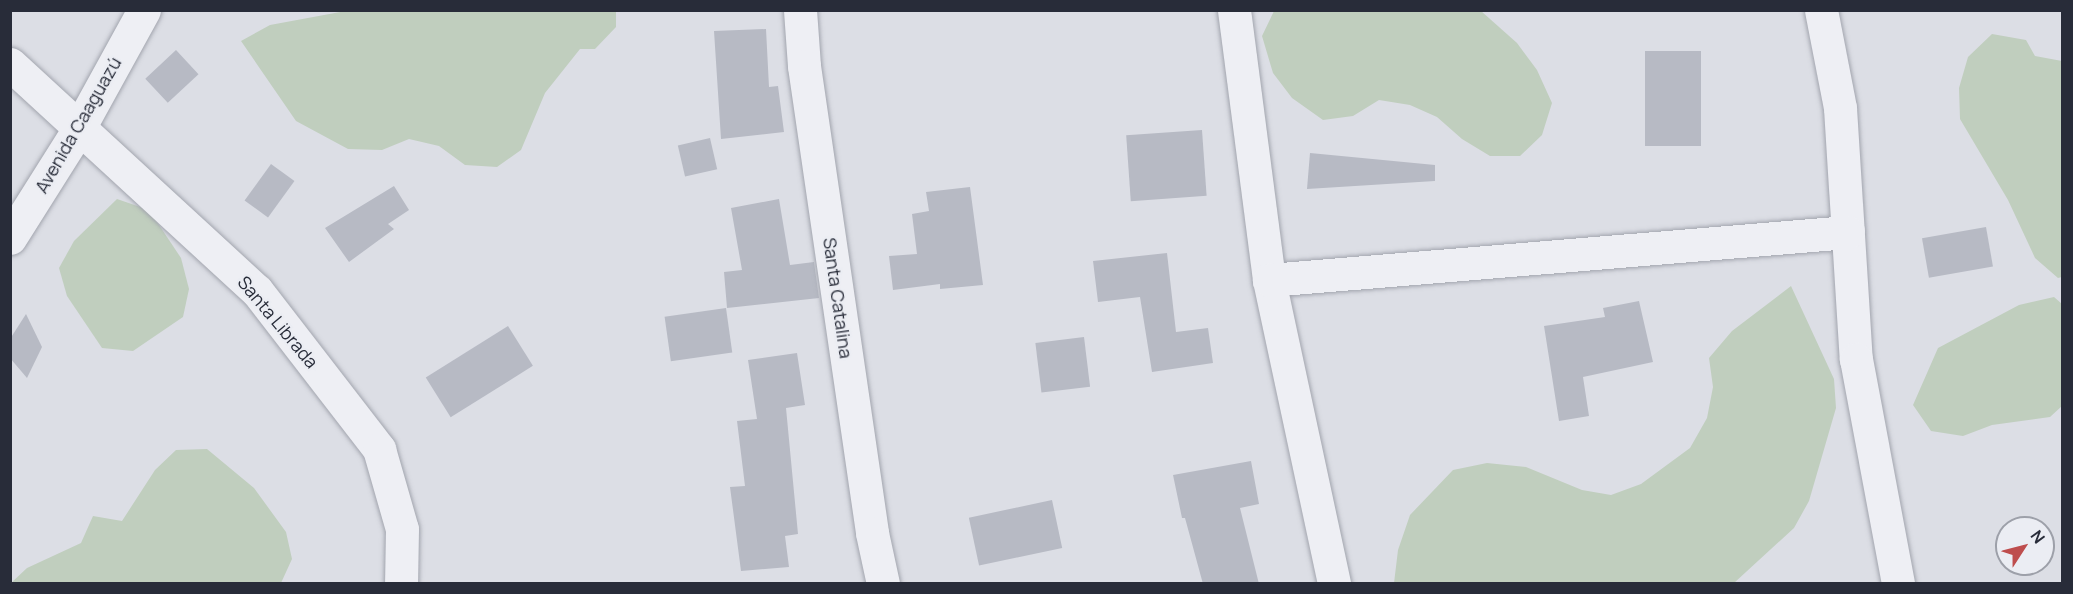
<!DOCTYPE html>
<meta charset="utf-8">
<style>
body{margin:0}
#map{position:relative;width:2073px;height:594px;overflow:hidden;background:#dcdee5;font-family:Manrope,sans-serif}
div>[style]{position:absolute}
.green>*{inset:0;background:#c0cebe}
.building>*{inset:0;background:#b7bac4;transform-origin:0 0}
.roads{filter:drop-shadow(0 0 2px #a2a5ae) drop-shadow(0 0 2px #a2a5ae)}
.minor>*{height:33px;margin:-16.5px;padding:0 16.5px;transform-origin:16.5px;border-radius:16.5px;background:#eeeff4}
.tertiary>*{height:33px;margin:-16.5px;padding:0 16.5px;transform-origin:16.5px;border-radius:16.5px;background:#eeeff4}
span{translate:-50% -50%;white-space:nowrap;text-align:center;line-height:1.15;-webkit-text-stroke:4.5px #ebedf3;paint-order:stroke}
.street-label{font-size:18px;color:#282c39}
.frame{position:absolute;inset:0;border:12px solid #282c39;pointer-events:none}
.north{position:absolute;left:1995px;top:516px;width:60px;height:60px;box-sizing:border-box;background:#ebedf3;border:2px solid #9da0a9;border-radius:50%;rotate:54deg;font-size:16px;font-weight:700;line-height:24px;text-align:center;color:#282c39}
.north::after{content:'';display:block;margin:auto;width:21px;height:27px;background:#be4d4d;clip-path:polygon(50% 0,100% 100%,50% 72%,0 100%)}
</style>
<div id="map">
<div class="green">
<i style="clip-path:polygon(351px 10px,616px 11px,616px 27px,595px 49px,580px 49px,545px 93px,521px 150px,497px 167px,465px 165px,439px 146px,409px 139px,382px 150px,348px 149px,296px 121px,241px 41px,270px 25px)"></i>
<i style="clip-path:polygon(1274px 11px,1481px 11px,1517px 43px,1537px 70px,1552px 103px,1542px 135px,1520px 156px,1490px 156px,1462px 139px,1437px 117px,1410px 105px,1379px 100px,1353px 116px,1323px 120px,1292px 98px,1273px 73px,1262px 36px)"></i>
<i style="clip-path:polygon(1992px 34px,2026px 40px,2035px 56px,2062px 61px,2062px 277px,2058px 278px,2035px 258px,2008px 200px,1960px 119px,1959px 88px,1968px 57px)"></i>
<i style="clip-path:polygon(117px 199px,149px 210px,181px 258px,189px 289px,183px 317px,133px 351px,102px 348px,67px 296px,59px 268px,74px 241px)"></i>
<i style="clip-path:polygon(1791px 286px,1834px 379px,1836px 408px,1809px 501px,1794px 528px,1734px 583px,1394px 583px,1398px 550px,1410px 515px,1453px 470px,1487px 463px,1526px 467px,1582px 490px,1611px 495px,1641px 484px,1690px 448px,1707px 418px,1713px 387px,1709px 358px,1732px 331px)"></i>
<i style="clip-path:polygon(2054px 297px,2062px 304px,2062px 406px,2050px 417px,1992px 425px,1963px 436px,1931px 431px,1913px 405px,1938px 348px,2019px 305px)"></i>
<i style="clip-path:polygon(207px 449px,254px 488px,286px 532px,292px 559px,281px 583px,11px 583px,27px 568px,81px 543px,93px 516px,122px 521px,155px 470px,176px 450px)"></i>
</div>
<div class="building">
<i style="clip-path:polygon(766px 29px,769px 87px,778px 86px,784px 132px,721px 139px,714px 31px)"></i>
<i style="left:176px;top:50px;width:33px;height:42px;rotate:47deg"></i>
<i style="left:1645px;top:51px;width:56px;height:95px"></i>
<i style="left:1202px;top:130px;width:66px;height:76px;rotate:86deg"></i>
<i style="left:710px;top:138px;width:32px;height:33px;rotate:77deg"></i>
<i style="clip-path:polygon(1310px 153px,1435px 165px,1435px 181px,1307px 189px)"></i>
<i style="left:271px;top:164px;width:29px;height:45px;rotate:36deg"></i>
<i style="clip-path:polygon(394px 186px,409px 210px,388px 224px,394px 229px,349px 262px,325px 228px)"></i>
<i style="clip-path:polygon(970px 187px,983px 285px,940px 289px,940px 284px,893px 290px,889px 256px,917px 254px,912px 214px,929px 211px,926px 192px)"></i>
<i style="clip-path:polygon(779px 199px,790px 265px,814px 262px,819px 298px,727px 308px,724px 272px,742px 270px,731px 208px)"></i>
<i style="left:1986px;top:227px;width:40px;height:65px;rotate:80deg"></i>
<i style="clip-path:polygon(1167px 253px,1176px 332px,1208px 328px,1213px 363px,1152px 372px,1140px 297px,1098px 302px,1093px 261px)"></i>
<i style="clip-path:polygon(1639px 301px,1653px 362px,1583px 377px,1589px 416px,1559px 421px,1544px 326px,1605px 317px,1603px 308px)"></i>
<i style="left:726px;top:308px;width:45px;height:62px;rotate:82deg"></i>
<i style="clip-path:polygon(26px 314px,42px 347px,27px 378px,10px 358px,10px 339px)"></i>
<i style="left:508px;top:326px;width:47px;height:97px;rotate:58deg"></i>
<i style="left:1084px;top:337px;width:50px;height:49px;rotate:83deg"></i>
<i style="clip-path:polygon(797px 353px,805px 405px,786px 408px,798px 534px,785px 536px,789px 567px,741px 571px,730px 487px,745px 486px,737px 421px,757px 419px,748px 360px)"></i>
<i style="clip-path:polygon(1251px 461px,1259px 504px,1240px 508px,1259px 584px,1203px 584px,1185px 518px,1182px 518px,1173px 475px)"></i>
<i style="left:1052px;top:500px;width:49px;height:85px;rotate:78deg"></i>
</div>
<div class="roads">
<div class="minor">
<i style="left:800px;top:10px;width:56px;rotate:85.9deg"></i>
<i style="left:804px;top:66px;width:472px;rotate:81.7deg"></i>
<i style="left:872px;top:533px;width:52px;rotate:77.8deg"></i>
<i style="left:1234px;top:10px;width:272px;rotate:82.6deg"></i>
<i style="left:1269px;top:280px;width:311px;rotate:77.9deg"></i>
<i style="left:1821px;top:10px;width:100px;rotate:79deg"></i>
<i style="left:1840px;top:108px;width:252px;rotate:86.4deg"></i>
<i style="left:1856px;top:359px;width:229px;rotate:79.4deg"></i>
<i style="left:10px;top:64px;width:335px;rotate:42.6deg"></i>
<i style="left:257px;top:291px;width:200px;rotate:52.3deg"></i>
<i style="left:379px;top:449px;width:83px;rotate:74deg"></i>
<i style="left:402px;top:529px;width:55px;rotate:91deg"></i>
<i style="left:1269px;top:280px;width:581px;rotate:-4.74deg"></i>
</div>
<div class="tertiary">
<i style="left:10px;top:238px;width:128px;rotate:-57.8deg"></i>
<i style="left:78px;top:130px;width:137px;rotate:-61.2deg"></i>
</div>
</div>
<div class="street-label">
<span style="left:78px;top:125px;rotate:-60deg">Avenida Caaguazú</span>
<span style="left:838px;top:298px;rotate:82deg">Santa Catalina</span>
<span style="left:278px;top:322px;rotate:50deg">Santa Librada</span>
</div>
<div class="frame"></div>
<div class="north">N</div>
</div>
